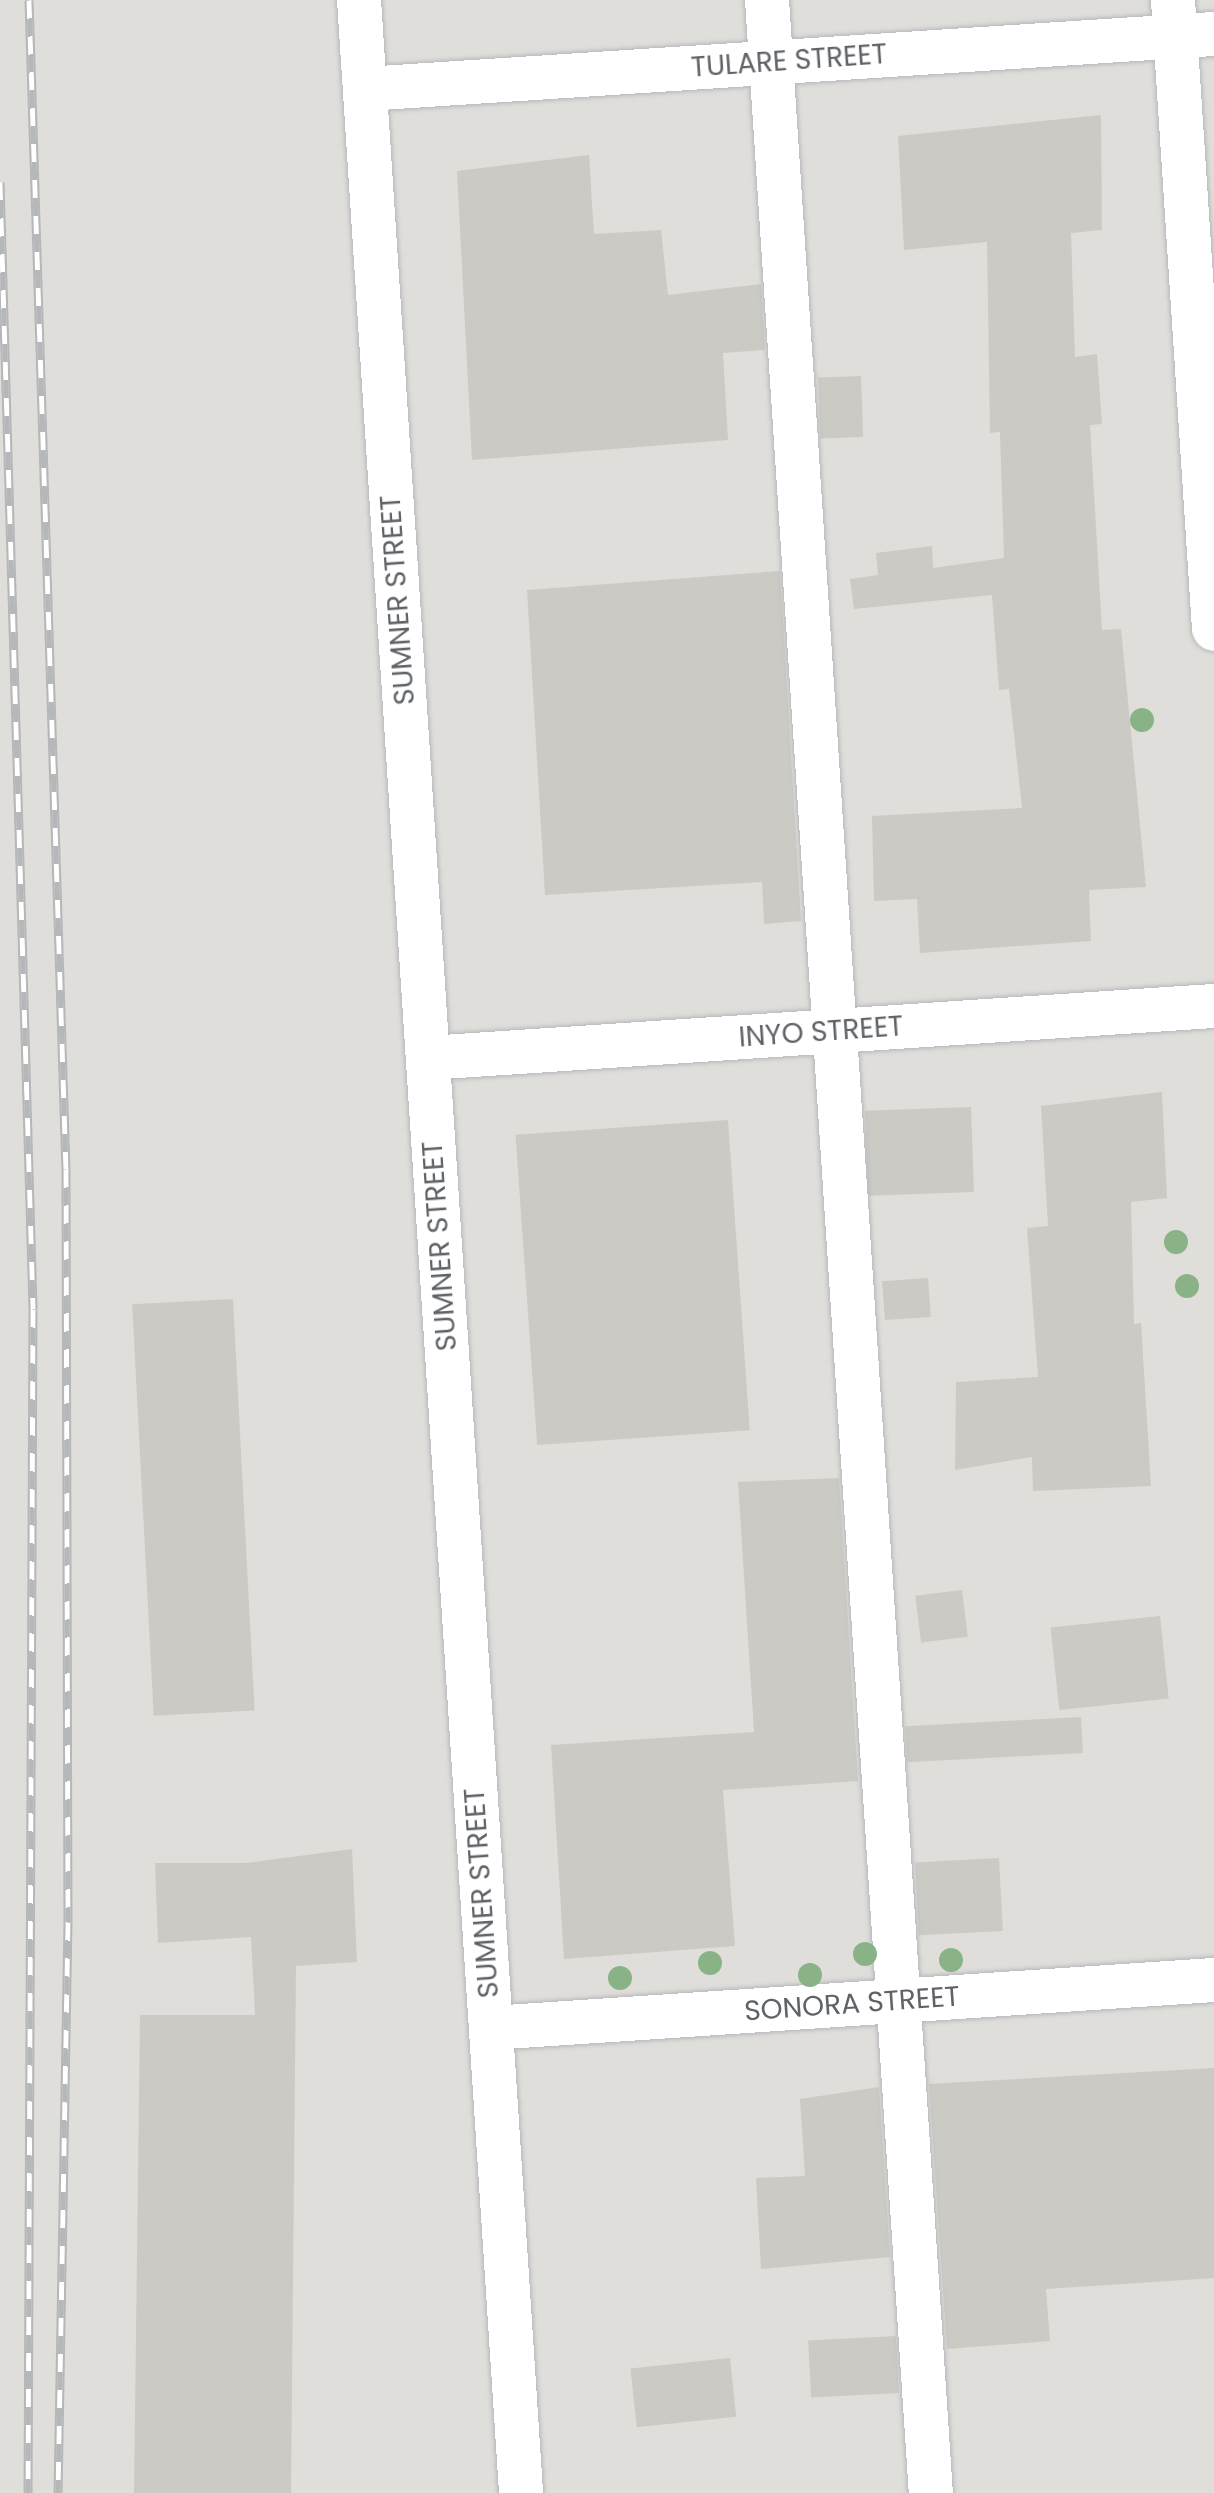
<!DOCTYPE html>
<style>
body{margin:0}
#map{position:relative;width:1214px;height:2493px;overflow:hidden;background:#f1efe8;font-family:Poppins,sans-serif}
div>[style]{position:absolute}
.industrial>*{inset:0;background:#e0deda;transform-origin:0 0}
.building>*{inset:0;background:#cccac5;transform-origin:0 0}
.roads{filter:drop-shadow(0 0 2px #b5b8bc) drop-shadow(0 0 2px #b5b8bc)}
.minor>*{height:44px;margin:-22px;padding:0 22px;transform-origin:22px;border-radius:22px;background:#fff}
.rail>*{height:9px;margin-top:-4.5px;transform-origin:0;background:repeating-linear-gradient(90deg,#fff 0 18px,#b6b7b8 0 36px);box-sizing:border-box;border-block:2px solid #b6b7b8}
.trees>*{width:24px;height:24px;margin:-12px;border-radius:50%;background:#89b387}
span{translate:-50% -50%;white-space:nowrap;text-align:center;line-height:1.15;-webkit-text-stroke:8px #fff;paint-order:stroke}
.street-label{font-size:28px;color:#5f6368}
</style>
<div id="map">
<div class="industrial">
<i style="left:0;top:0;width:1214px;height:2493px"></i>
</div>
<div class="building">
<i style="clip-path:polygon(1101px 115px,1102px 230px,1071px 233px,1075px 357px,1097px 354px,1102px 424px,1090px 425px,1102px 630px,1121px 629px,1146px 887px,1089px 890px,1091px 941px,920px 953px,917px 899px,874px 901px,872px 816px,1022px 808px,1009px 689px,999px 690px,992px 595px,854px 609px,850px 579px,878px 575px,876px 553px,932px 546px,933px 568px,1004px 558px,1000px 432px,990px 433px,987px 242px,904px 250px,898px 136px)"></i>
<i style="clip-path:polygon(589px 155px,594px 234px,661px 230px,668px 295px,761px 284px,765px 350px,723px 353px,728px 440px,472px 460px,457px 171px)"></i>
<i style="left:861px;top:376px;width:61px;height:43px;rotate:88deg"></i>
<i style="clip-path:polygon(780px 571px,801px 921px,764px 924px,762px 882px,545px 895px,527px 590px)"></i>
<i style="clip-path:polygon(1162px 1092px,1167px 1198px,1131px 1202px,1134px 1324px,1141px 1323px,1151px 1486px,1033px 1491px,1032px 1457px,955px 1470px,956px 1382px,1038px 1377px,1027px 1228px,1048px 1226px,1041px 1106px)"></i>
<i style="left:971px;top:1107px;width:85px;height:106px;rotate:88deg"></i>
<i style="left:728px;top:1120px;width:311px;height:213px;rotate:86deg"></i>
<i style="left:928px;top:1278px;width:39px;height:46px;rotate:86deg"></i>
<i style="left:233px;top:1299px;width:412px;height:101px;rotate:87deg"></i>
<i style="clip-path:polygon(839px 1478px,858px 1781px,723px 1790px,735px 1946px,564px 1959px,551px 1745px,754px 1732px,738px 1482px)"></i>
<i style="left:962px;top:1590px;width:47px;height:47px;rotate:83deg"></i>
<i style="left:1160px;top:1616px;width:83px;height:110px;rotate:84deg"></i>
<i style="left:1081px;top:1717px;width:36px;height:176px;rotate:87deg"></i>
<i style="clip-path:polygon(352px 1849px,357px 1962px,296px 1966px,291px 2493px,134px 2493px,140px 2015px,255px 2015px,251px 1937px,158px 1943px,155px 1863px,247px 1863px)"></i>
<i style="left:999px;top:1858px;width:73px;height:84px;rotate:87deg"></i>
<i style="clip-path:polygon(1214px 2068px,1214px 2278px,1046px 2289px,1050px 2341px,947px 2349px,929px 2084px)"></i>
<i style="clip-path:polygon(879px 2087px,890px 2257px,761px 2269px,756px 2178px,805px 2176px,800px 2099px)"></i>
<i style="left:896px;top:2336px;width:57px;height:88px;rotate:87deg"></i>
<i style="left:730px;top:2358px;width:59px;height:100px;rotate:84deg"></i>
</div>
<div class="roads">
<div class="minor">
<i style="left:359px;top:0;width:2498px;rotate:86.28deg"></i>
<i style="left:767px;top:0;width:2498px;rotate:86.24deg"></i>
<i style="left:1173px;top:0;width:630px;rotate:86.27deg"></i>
<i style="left:365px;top:89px;width:851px;rotate:-3.71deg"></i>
<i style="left:428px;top:1058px;width:788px;rotate:-3.79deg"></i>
<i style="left:491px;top:2028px;width:725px;rotate:-3.8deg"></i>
</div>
</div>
<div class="rail">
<i style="left:29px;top:0;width:1170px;rotate:88.19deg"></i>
<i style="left:66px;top:1169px;width:753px;rotate:89.85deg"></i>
<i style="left:68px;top:1922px;width:571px;rotate:91deg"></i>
<i style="left:0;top:182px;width:1127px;rotate:88.32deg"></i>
<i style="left:33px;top:1309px;width:1184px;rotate:90.24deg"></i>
</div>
<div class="trees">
<i style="left:1142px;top:720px"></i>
<i style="left:1176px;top:1242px"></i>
<i style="left:1187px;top:1286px"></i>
<i style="left:865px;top:1954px"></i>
<i style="left:951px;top:1960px"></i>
<i style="left:710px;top:1963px"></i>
<i style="left:810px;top:1975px"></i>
<i style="left:620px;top:1978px"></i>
</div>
<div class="street-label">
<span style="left:789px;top:61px;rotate:-4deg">TULARE STREET</span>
<span style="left:398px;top:600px;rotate:-94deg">SUMNER STREET</span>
<span style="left:821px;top:1032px;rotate:-4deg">INYO STREET</span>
<span style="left:440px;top:1246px;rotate:-94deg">SUMNER STREET</span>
<span style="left:482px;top:1893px;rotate:-94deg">SUMNER STREET</span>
<span style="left:852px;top:2004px;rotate:-4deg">SONORA STREET</span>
</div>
</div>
